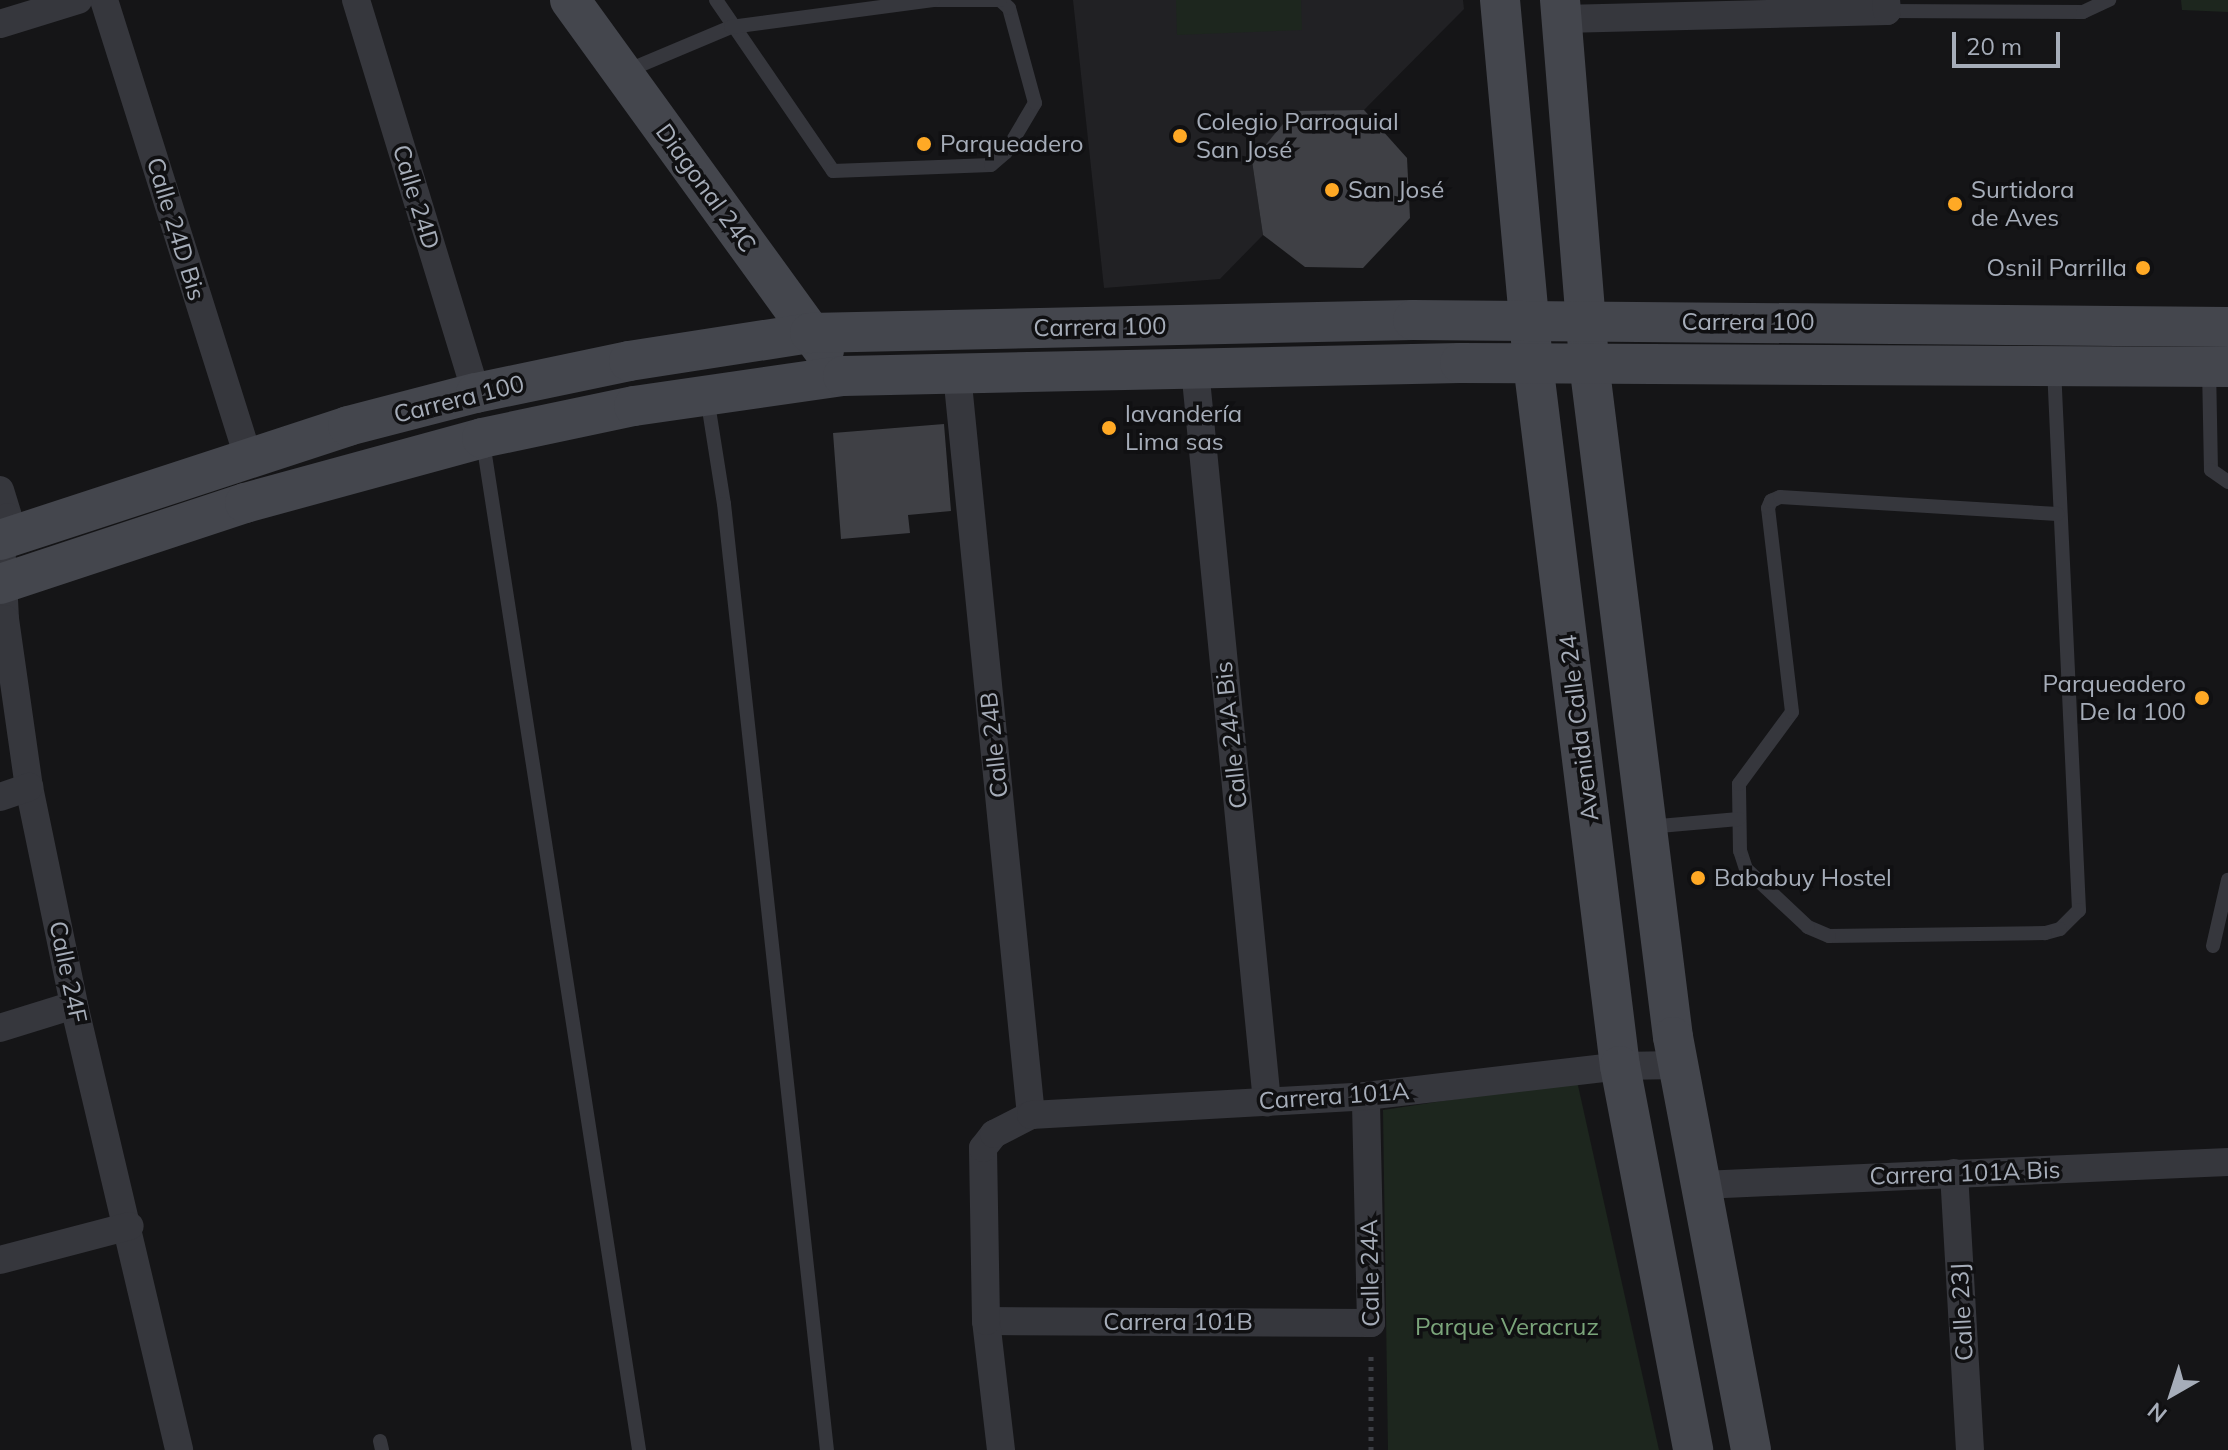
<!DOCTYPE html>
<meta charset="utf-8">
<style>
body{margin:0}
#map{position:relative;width:2228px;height:1450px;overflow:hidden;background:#151517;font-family:Mulish,sans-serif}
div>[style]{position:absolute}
.built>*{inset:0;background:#212124}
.green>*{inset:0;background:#1d261e}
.building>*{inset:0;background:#3f4045}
.path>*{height:5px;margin-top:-2.5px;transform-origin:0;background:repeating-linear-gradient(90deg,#3c3e44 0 4px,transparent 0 10px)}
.lane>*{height:14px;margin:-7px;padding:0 7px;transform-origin:7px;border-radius:7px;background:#36373d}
.street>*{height:28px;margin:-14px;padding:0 14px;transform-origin:14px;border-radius:14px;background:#36373d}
.secondary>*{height:40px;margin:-20px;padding:0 20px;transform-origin:20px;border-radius:20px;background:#44464d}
.dots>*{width:22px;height:22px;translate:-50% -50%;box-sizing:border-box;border:4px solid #101012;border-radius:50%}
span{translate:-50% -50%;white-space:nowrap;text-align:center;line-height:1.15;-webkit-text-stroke:7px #101012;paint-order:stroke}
.poi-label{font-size:24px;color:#a6adb9}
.left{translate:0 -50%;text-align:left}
.right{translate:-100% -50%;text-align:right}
.street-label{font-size:24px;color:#a6adb9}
.park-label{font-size:24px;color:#7ba57b}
.north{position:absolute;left:2132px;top:1354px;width:80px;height:80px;-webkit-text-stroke:6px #101012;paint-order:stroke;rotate:219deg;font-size:22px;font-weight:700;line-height:32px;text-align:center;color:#a6adb9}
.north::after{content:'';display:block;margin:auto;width:28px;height:36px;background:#a6adb9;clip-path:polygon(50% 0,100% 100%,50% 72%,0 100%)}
.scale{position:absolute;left:1952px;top:32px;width:108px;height:36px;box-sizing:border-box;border:4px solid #a6adb9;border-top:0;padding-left:10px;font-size:24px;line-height:28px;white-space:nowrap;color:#a6adb9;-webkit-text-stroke:6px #101012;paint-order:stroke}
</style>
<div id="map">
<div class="built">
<i style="clip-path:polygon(1073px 0,1463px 0,1464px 9px,1364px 110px,1294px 112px,1252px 161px,1263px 235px,1220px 279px,1104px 288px)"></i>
</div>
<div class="green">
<i style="clip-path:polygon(1176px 0,1301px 0,1302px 30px,1177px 35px)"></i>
<i style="clip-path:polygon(2181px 0,2228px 0,2228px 12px,2182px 10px)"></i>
<i style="clip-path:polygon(1577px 1081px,1659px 1450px,1388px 1450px,1383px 1110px)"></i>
</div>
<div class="building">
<i style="clip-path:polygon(1364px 110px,1407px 158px,1410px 218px,1363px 268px,1305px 267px,1263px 235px,1252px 161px,1294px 111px)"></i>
<i style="clip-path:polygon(944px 424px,951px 511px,908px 515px,910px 533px,841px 539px,833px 433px)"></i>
</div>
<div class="path">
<i style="left:1371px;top:1450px;width:95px;rotate:-90deg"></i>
</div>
<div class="lane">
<i style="left:716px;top:0;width:207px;rotate:55.6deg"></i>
<i style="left:833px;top:171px;width:158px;rotate:-2.2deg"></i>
<i style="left:991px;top:165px;width:20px;rotate:-41deg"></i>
<i style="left:1006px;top:152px;width:57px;rotate:-59.4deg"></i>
<i style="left:1035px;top:103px;width:98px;rotate:-105.3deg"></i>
<i style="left:1009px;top:8px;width:12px;rotate:-138deg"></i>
<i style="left:1000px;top:0;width:67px;rotate:180deg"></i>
<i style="left:1887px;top:11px;width:196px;rotate:0.3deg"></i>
<i style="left:2083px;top:12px;width:29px;rotate:-25deg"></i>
<i style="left:624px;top:72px;width:116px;rotate:-22.8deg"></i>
<i style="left:731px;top:27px;width:204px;rotate:-7.6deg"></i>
<i style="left:2209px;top:367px;width:103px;rotate:88.9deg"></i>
<i style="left:2211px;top:470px;width:21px;rotate:35deg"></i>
<i style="left:2054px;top:368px;width:543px;rotate:87.36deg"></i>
<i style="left:2079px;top:910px;width:27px;rotate:135deg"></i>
<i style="left:2060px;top:929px;width:16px;rotate:165deg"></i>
<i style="left:2045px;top:933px;width:216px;rotate:179.2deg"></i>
<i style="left:1829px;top:936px;width:23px;rotate:-157deg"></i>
<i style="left:1808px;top:927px;width:85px;rotate:-136.9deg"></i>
<i style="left:1746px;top:869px;width:19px;rotate:-108deg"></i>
<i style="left:1740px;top:851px;width:67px;rotate:-90.9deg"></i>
<i style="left:1739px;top:784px;width:89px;rotate:-53.6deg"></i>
<i style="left:1792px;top:712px;width:205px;rotate:-96.7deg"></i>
<i style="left:1768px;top:508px;width:8px;rotate:-67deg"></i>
<i style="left:1771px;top:501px;width:10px;rotate:-24deg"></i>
<i style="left:1780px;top:497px;width:278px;rotate:3.5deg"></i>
<i style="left:707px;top:397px;width:108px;rotate:81deg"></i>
<i style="left:724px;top:504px;width:952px;rotate:83.79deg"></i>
<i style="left:483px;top:442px;width:1020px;rotate:81.2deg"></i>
<i style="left:1648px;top:827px;width:91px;rotate:-5deg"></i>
<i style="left:2213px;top:946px;width:68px;rotate:-77.2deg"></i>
<i style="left:380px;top:1441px;width:9px;rotate:77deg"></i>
</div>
<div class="street">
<i style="left:104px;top:0;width:479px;rotate:72.5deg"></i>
<i style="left:356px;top:0;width:411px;rotate:73deg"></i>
<i style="left:1562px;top:19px;width:325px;rotate:-1.4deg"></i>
<i style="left:1887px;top:11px;width:11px;rotate:-95deg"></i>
<i style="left:0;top:24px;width:82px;rotate:-17.1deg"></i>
<i style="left:1195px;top:369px;width:737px;rotate:84.39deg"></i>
<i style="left:957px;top:374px;width:745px;rotate:84.3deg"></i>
<i style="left:0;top:490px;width:28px;rotate:73deg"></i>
<i style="left:8px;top:517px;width:24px;rotate:107deg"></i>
<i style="left:1px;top:540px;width:79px;rotate:87.1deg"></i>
<i style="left:5px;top:619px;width:170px;rotate:81.9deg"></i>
<i style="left:29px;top:787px;width:223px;rotate:78.3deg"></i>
<i style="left:74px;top:1005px;width:457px;rotate:76.7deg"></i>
<i style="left:0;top:797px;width:31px;rotate:-19deg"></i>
<i style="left:0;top:1028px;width:77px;rotate:-17.3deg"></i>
<i style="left:1954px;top:1173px;width:277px;rotate:86.7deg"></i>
<i style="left:1702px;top:1185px;width:527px;rotate:-2.5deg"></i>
<i style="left:0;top:1260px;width:134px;rotate:-14.7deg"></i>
<i style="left:986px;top:1321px;width:385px;rotate:0.3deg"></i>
<i style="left:1371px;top:1323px;width:227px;rotate:-91.3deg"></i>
<i style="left:1001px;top:1450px;width:130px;rotate:-96.6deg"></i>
<i style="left:986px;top:1321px;width:173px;rotate:-91deg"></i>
<i style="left:983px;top:1148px;width:18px;rotate:-52deg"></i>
<i style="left:994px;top:1134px;width:42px;rotate:-27.2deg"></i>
<i style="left:1031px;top:1115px;width:336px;rotate:-3.2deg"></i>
<i style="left:1366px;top:1096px;width:256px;rotate:-6.7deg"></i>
<i style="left:1620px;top:1066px;width:57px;rotate:-1deg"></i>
</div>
<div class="secondary">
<i style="left:570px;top:0;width:433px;rotate:54.1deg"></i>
<i style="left:1500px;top:0;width:364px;rotate:84.8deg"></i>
<i style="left:1533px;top:363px;width:708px;rotate:82.95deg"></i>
<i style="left:1620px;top:1066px;width:391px;rotate:79.2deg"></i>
<i style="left:1560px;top:0;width:364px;rotate:85.4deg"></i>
<i style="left:1589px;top:363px;width:679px;rotate:82.9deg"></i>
<i style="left:1673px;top:1037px;width:420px;rotate:79.3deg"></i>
<i style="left:0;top:540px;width:366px;rotate:-18.1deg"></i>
<i style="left:348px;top:426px;width:132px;rotate:-14.5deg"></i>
<i style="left:476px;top:393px;width:156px;rotate:-11.8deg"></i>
<i style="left:629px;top:361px;width:183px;rotate:-8.8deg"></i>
<i style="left:810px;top:333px;width:603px;rotate:-1.24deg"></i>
<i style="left:1413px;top:320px;width:815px;rotate:0.49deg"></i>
<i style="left:0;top:584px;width:258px;rotate:-18.3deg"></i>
<i style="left:245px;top:503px;width:246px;rotate:-15.3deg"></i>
<i style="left:482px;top:438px;width:155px;rotate:-11.9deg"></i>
<i style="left:634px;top:406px;width:211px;rotate:-8.2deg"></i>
<i style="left:843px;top:376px;width:617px;rotate:-1.21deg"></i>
<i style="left:1460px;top:363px;width:768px;rotate:0.3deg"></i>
</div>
<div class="dots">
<i style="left:1180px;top:136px;background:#ffa925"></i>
<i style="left:924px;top:144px;background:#ffa925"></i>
<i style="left:1332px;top:190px;background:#ffa925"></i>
<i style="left:1955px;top:204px;background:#ffa925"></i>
<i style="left:2143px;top:268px;background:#ffa925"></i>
<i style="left:1109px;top:428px;background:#ffa925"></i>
<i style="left:2202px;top:698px;background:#ffa925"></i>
<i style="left:1698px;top:878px;background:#ffa925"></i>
</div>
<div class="poi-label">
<span class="left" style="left:1196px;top:136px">Colegio Parroquial<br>San José</span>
<span class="left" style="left:940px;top:144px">Parqueadero</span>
<span class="left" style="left:1348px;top:190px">San José</span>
<span class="left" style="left:1971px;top:204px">Surtidora<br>de Aves</span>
<span class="right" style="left:2127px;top:268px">Osnil Parrilla</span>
<span class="left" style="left:1125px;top:428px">lavandería<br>Lima sas</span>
<span class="right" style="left:2186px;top:698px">Parqueadero<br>De la 100</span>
<span class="left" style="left:1714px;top:878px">Bababuy Hostel</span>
</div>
<div class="street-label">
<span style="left:706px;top:188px;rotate:54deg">Diagonal 24C</span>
<span style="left:416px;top:197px;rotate:73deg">Calle 24D</span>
<span style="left:176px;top:229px;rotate:73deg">Calle 24D Bis</span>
<span style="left:1748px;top:322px">Carrera 100</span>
<span style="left:1100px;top:327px;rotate:-1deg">Carrera 100</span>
<span style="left:459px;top:399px;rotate:-14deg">Carrera 100</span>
<span style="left:1579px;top:728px;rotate:-97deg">Avenida Calle 24</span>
<span style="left:1231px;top:735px;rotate:-96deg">Calle 24A Bis</span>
<span style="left:994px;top:745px;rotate:-96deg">Calle 24B</span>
<span style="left:68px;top:972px;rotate:78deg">Calle 24F</span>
<span style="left:1334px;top:1096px;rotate:-4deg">Carrera 101A</span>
<span style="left:1965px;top:1173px;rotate:-2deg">Carrera 101A Bis</span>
<span style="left:1370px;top:1273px;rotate:-91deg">Calle 24A</span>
<span style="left:1962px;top:1312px;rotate:-93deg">Calle 23J</span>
<span style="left:1178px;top:1322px">Carrera 101B</span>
</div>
<div class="park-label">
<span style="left:1507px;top:1327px">Parque Veracruz</span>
</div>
<div class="north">N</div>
<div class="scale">20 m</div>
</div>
